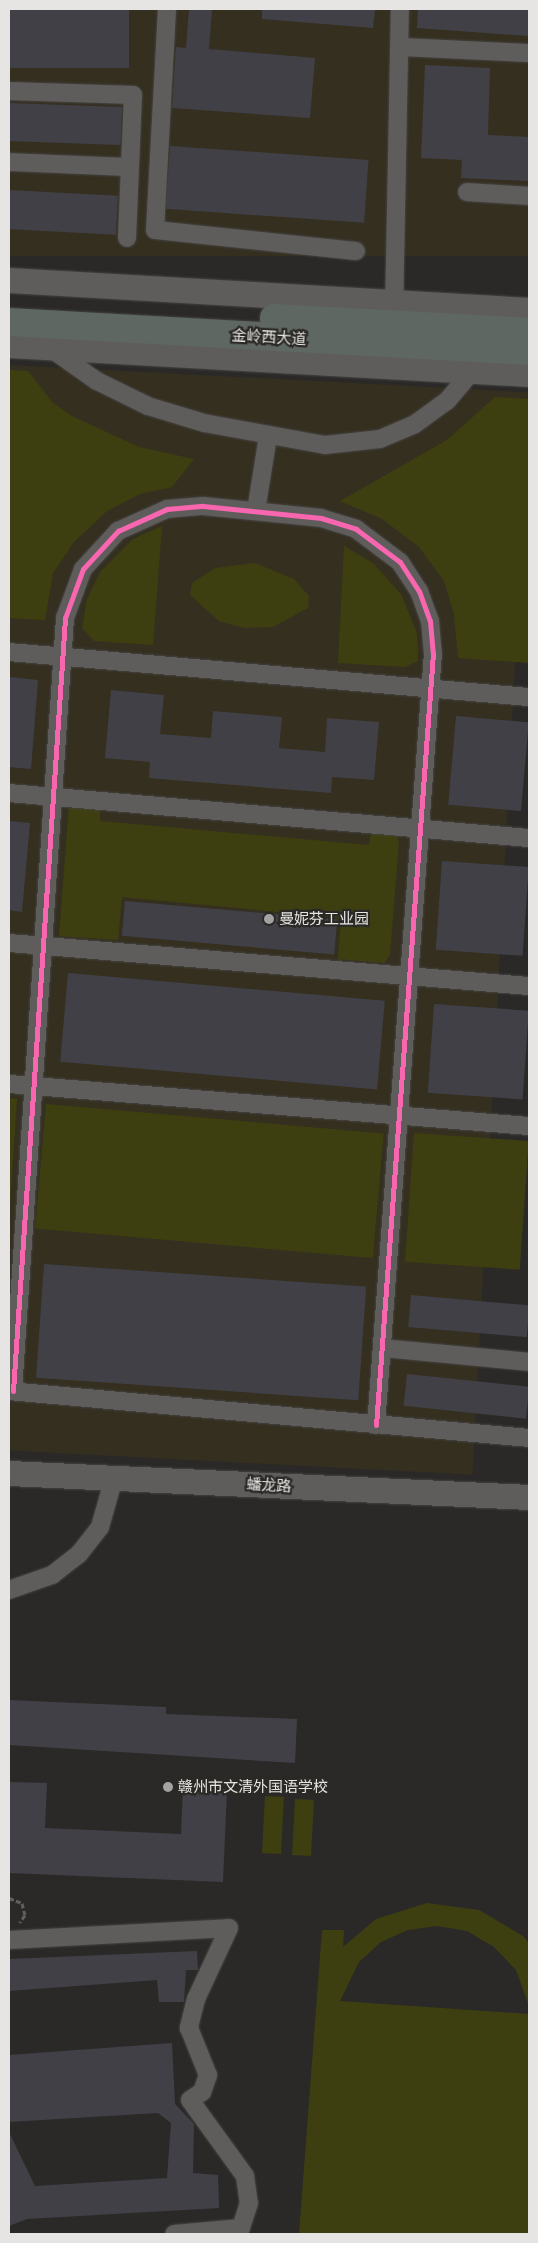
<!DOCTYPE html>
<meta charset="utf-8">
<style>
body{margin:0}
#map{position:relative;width:538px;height:2243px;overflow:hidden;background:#2a2927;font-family:"IBM Plex Serif","Noto Sans SC",serif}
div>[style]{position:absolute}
.industrial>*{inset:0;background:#352f20;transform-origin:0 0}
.green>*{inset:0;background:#3e3f11;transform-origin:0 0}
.building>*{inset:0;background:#414047;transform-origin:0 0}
.path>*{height:3px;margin-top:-1.5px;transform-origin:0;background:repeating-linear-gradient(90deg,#605f5e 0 5px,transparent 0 7.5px)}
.roads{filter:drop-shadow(0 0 1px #454442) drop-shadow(0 0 1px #454442)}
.street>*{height:18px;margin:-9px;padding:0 9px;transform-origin:9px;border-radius:9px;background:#5e5d5c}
.secondary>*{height:25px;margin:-12.5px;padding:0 12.5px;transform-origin:12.5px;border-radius:12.5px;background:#5e5d5c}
.primary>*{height:28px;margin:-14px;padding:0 14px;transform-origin:14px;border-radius:14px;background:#5f6762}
.cycleway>*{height:5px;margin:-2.5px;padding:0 2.5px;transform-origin:2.5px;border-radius:2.5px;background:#f766af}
.dots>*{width:14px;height:14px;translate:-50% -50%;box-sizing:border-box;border:2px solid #2b2926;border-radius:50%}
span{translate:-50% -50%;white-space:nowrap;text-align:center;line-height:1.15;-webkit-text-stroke:4.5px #2b2926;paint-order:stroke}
.street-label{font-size:15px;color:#e6e5e3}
.poi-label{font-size:15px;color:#e6e5e3}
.left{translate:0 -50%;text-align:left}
.frame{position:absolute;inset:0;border:10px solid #e6e5e3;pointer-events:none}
</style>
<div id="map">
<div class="industrial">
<i style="left:9px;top:9px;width:520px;height:247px"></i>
<i style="left:9px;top:365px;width:521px;height:1084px;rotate:3deg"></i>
</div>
<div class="green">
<i style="clip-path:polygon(9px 370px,28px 371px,53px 403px,72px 416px,139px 447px,194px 459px,172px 487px,140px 494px,107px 511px,74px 542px,53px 573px,45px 620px,9px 618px)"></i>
<i style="clip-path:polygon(495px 397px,529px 399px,529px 663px,458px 658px,454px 614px,444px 581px,419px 547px,382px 519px,340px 501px,447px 440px)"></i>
<i style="clip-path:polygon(162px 526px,153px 645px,94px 641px,82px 628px,87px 599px,100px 572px,133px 539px)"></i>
<i style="clip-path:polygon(344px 546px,373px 563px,401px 594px,417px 633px,418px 661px,405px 667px,338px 663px)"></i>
<i style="clip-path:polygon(255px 563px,294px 579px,309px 596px,308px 608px,273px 627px,244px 628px,219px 621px,190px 595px,192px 583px,215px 568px)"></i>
<i style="clip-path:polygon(69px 805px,100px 808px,100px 821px,369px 845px,371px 833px,395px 834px,399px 842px,390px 955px,384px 963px,338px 959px,341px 918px,122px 897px,118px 940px,59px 936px)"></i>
<i style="clip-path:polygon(9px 1098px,17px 1099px,9px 1222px)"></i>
<i style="left:46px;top:1104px;width:339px;height:125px;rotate:5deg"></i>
<i style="left:414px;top:1133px;width:115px;height:129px;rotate:4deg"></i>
<i style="left:265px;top:1796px;width:19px;height:57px;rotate:3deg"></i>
<i style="left:295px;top:1799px;width:19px;height:56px;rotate:3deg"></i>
<i style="clip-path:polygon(427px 1903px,479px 1910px,523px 1936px,529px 1943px,529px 2006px,516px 1970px,494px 1947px,467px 1931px,437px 1926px,408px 1930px,381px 1942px,359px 1962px,340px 2001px,529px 2014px,529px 2234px,299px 2234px,322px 1930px,344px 1930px,343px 1947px,376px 1919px)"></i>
</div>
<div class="building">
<i style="left:9px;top:9px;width:120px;height:59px"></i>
<i style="clip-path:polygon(189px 9px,212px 9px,209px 49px,315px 58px,310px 118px,172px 108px,176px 47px,186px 48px)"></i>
<i style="clip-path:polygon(262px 9px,375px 9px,373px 28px,262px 19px)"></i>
<i style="clip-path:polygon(418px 9px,529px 9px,529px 36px,417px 28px)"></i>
<i style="clip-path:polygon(425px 65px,490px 68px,488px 135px,529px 137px,529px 181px,461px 178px,462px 160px,421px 158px)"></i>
<i style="left:9px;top:103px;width:113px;height:38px;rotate:2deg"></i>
<i style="left:170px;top:146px;width:199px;height:63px;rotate:4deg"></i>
<i style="left:9px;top:190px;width:109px;height:39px;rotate:3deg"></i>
<i style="clip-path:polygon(9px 677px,38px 680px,31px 769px,9px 767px)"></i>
<i style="clip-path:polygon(111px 690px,164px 695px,160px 734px,211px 738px,213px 711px,282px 717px,279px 748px,325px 752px,327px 718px,379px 722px,374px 780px,332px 777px,331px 793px,149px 778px,150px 762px,105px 758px)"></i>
<i style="left:456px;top:716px;width:73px;height:89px;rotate:5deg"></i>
<i style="clip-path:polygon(9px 821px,30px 823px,22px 912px,9px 910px)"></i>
<i style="left:442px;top:861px;width:87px;height:89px;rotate:4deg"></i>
<i style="left:125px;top:901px;width:213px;height:35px;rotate:5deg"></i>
<i style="left:68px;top:973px;width:318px;height:89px;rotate:5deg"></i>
<i style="left:434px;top:1004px;width:95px;height:89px;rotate:4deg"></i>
<i style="left:44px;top:1264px;width:323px;height:114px;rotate:4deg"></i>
<i style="left:411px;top:1295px;width:119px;height:32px;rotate:5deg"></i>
<i style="left:407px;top:1374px;width:123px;height:32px;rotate:6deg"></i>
<i style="clip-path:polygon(9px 1700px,166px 1707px,166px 1714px,297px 1719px,295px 1763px,9px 1745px)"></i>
<i style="clip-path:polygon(9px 1782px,47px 1783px,45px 1828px,181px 1834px,183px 1787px,227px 1789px,223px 1882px,9px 1873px)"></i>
<i style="clip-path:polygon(197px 1951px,198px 1970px,186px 1970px,184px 2002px,159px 2002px,157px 1980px,9px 1991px,9px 1959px)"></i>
<i style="clip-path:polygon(172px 2043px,175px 2104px,194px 2124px,193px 2173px,218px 2175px,219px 2208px,27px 2219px,9px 2226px,9px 2132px,35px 2186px,167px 2178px,171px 2123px,158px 2113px,9px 2122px,9px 2055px)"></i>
</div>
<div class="path">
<i style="left:9px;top:1898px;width:14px;rotate:21deg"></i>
<i style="left:22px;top:1903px;width:12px;rotate:76deg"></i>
<i style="left:25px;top:1915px;width:9px;rotate:126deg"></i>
</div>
<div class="roads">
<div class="street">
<i style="left:167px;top:9px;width:221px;rotate:93.1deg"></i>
<i style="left:155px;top:230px;width:202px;rotate:6deg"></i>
<i style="left:400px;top:47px;width:129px;rotate:2.7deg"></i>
<i style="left:9px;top:91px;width:124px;rotate:1.8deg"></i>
<i style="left:133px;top:95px;width:143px;rotate:92.4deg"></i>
<i style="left:9px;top:162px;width:121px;rotate:2.4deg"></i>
<i style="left:467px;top:192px;width:62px;rotate:3.7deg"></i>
<i style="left:394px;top:314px;width:305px;rotate:-88.9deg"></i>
<i style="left:50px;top:348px;width:57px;rotate:35.1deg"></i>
<i style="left:97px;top:381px;width:57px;rotate:26.1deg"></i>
<i style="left:148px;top:406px;width:59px;rotate:16.9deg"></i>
<i style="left:204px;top:423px;width:123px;rotate:10.3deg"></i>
<i style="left:325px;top:445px;width:55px;rotate:-6.2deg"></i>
<i style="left:380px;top:439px;width:38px;rotate:-23deg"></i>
<i style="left:415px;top:424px;width:39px;rotate:-36deg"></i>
<i style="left:447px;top:401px;width:39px;rotate:-50deg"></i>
<i style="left:256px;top:511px;width:76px;rotate:-80.9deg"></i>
<i style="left:9px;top:652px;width:522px;rotate:4.95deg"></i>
<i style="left:9px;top:793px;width:522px;rotate:4.95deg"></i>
<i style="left:9px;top:943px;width:522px;rotate:4.73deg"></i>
<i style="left:9px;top:1084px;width:522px;rotate:4.62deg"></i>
<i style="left:382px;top:1348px;width:148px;rotate:5.4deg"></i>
<i style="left:9px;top:1391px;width:522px;rotate:5.16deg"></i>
<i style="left:13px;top:1391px;width:775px;rotate:-86.15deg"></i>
<i style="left:65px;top:618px;width:52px;rotate:-69.8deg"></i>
<i style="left:83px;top:569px;width:52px;rotate:-47.4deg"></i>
<i style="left:118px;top:531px;width:54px;rotate:-24.2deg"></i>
<i style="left:167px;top:509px;width:36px;rotate:-5deg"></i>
<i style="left:203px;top:506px;width:119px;rotate:5.8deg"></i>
<i style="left:321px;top:518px;width:37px;rotate:17deg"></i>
<i style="left:356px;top:529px;width:55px;rotate:36.9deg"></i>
<i style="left:400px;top:562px;width:35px;rotate:57deg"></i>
<i style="left:419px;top:591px;width:32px;rotate:70deg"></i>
<i style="left:430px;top:621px;width:32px;rotate:85deg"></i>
<i style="left:433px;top:653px;width:774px;rotate:94.22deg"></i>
<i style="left:9px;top:1590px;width:46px;rotate:-19.2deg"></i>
<i style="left:52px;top:1575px;width:34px;rotate:-38deg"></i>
<i style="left:79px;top:1554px;width:34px;rotate:-52deg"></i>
<i style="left:100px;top:1527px;width:51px;rotate:-74.1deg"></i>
<i style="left:9px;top:1940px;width:220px;rotate:-3.1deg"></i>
<i style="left:229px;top:1928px;width:78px;rotate:114.9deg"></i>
<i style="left:196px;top:1999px;width:30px;rotate:104deg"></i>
<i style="left:189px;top:2028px;width:51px;rotate:68deg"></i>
<i style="left:208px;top:2075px;width:18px;rotate:109deg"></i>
<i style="left:202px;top:2092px;width:14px;rotate:146deg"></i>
<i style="left:190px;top:2100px;width:94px;rotate:54.1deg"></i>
<i style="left:245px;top:2176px;width:27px;rotate:82deg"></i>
<i style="left:249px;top:2203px;width:26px;rotate:108deg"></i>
<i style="left:241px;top:2228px;width:67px;rotate:174.9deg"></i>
</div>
<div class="secondary">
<i style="left:9px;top:280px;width:521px;rotate:3.3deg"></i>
<i style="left:9px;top:345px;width:521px;rotate:3.19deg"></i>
<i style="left:9px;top:1473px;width:521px;rotate:2.64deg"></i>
</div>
<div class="primary">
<i style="left:274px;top:318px;width:255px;rotate:3.1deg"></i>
<i style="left:9px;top:322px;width:521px;rotate:3.19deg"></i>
</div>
</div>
<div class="cycleway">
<i style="left:13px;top:1391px;width:775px;rotate:-86.15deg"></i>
<i style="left:65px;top:618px;width:52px;rotate:-69.8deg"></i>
<i style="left:83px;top:569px;width:52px;rotate:-47.4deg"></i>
<i style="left:118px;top:531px;width:54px;rotate:-24.2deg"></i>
<i style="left:167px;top:509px;width:36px;rotate:-5deg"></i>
<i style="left:203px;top:506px;width:119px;rotate:5.8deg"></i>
<i style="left:321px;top:518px;width:37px;rotate:17deg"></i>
<i style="left:356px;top:529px;width:55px;rotate:36.9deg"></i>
<i style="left:400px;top:562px;width:35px;rotate:57deg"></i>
<i style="left:419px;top:591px;width:32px;rotate:70deg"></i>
<i style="left:430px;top:621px;width:32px;rotate:85deg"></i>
<i style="left:433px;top:653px;width:774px;rotate:94.22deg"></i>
</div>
<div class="dots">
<i style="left:269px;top:919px;background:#a4a3a1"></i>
<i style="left:168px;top:1787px;background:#a4a3a1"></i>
</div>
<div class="street-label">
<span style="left:269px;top:337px;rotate:3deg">金岭西大道</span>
<span style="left:269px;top:1485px;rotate:3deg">蟠龙路</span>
</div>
<div class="poi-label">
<span class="left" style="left:279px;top:919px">曼妮芬工业园</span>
<span class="left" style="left:178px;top:1787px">赣州市文清外国语学校</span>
</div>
<div class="frame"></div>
</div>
